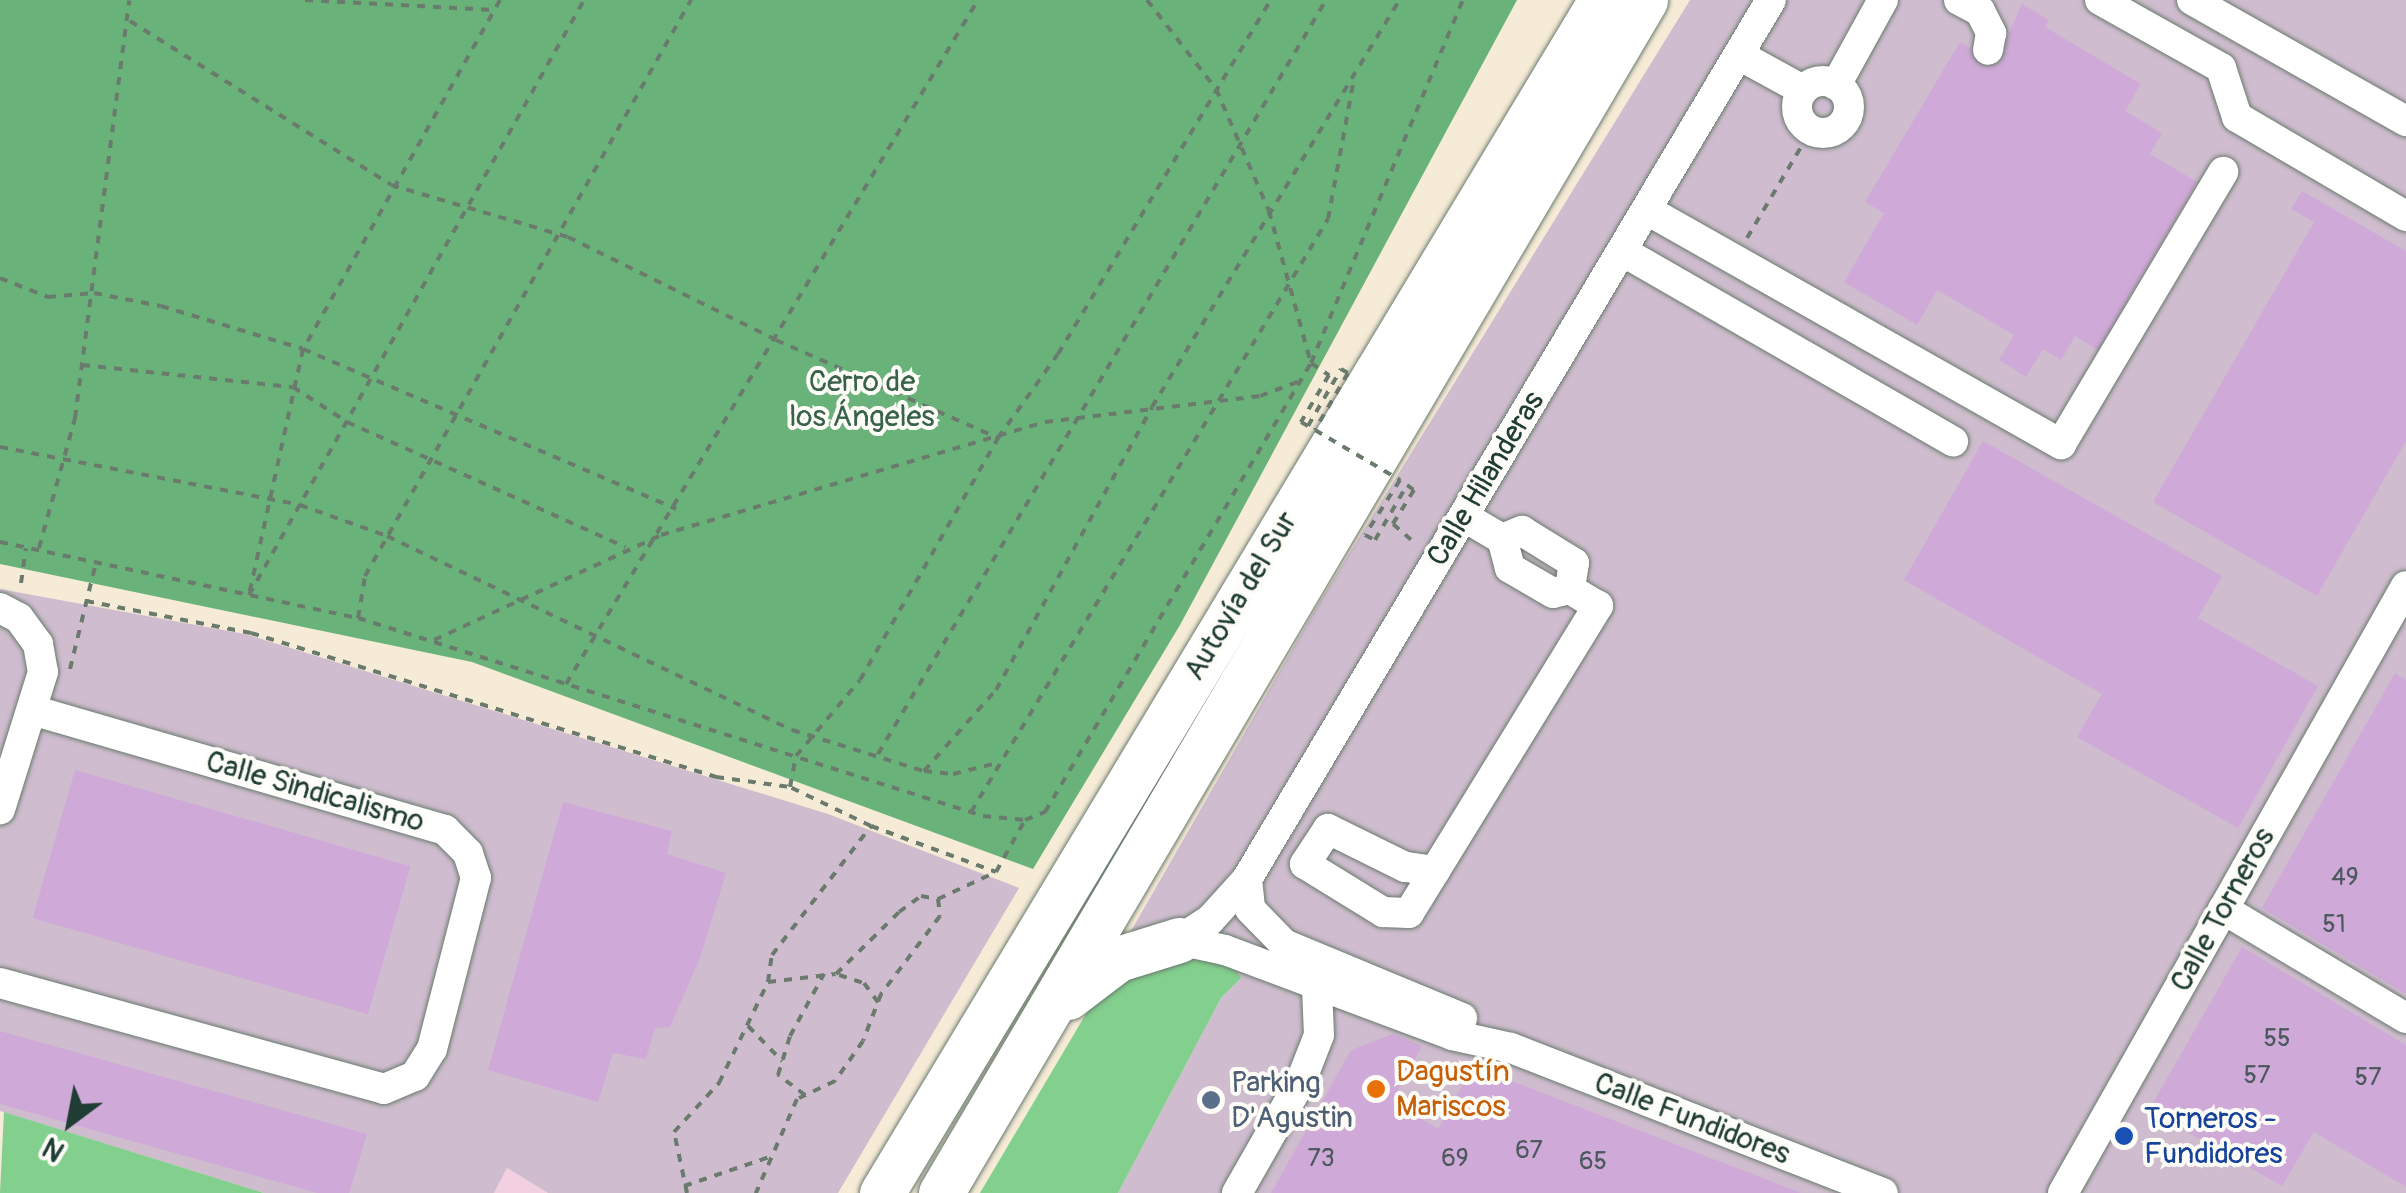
<!DOCTYPE html>
<meta charset="utf-8">
<style>
body{margin:0}
#map{position:relative;width:2406px;height:1193px;overflow:hidden;background:#f5ebd7;font-family:Pangolin,sans-serif}
div>[style]{position:absolute}
.built>*{inset:0;background:#f2cfe1}
.industrial>*{inset:0;background:#cfbdcf}
.green>*{inset:0;background:#82cf8e}
.forest>*{inset:0;background:#69b279}
.building>*{inset:0;background:#cfa9d7;transform-origin:0 0}
.path>*{height:4px;margin-top:-2px;transform-origin:0;background:repeating-linear-gradient(90deg,#6a7a6d 0 8px,transparent 0 16px)}
.roads{filter:drop-shadow(0 0 2px #6a7a6d) drop-shadow(0 0 2px #6a7a6d)}
.minor>*{height:30px;margin:-15px;padding:0 15px;transform-origin:15px;border-radius:15px;background:#fff}
.minor>.ring{margin:-15px;padding:0;box-sizing:content-box;background:none;border:30px solid #fff;border-radius:50%}
.highway>*{height:45px;margin:-22.5px;padding:0 22.5px;transform-origin:22.5px;border-radius:22.5px;background:#fff}
.path-bridge>*{height:4px;margin-top:-2px;transform-origin:0;background:repeating-linear-gradient(90deg,#6a7a6d 0 8px,transparent 0 16px)}
.dots>*{width:28px;height:28px;translate:-50% -50%;box-sizing:border-box;border:5px solid #fdfcf7;border-radius:50%}
span{translate:-50% -50%;white-space:nowrap;text-align:center;line-height:1.15;-webkit-text-stroke:8px #fdfcf7;paint-order:stroke}
.number-label{font-size:25px;color:#4b585d}
.number-label span{-webkit-text-stroke-width:0}
.park-label{font-size:30px;color:#38624a}
.street-label{font-size:30px;color:#1f3d34}
.food-label{font-size:30px;color:#c56008}
.left{translate:0 -50%;text-align:left}
.service-label{font-size:30px;color:#4e5e75}
.transit-label{font-size:30px;color:#164399}
.north{position:absolute;left:20px;top:1073px;width:100px;height:100px;-webkit-text-stroke:8px #fdfcf7;paint-order:stroke;rotate:212deg;font-size:28px;font-weight:700;line-height:40px;text-align:center;color:#1f3d34}
.north::after{content:'';display:block;margin:auto;width:35px;height:45px;background:#1f3d34;clip-path:polygon(50% 0,100% 100%,50% 72%,0 100%)}
</style>
<div id="map">
<div class="built">
<i style="clip-path:polygon(507px 1168px,548px 1193px,494px 1193px)"></i>
</div>
<div class="industrial">
<i style="clip-path:polygon(1690px 0,2406px 0,2406px 1193px,1118px 1193px,1221px 998px,1241px 978px,1127px 938px,1320px 601px)"></i>
<i style="clip-path:polygon(0 589px,245px 634px,828px 814px,1019px 888px,838px 1193px,548px 1193px,507px 1168px,494px 1193px,264px 1193px,0 1111px)"></i>
</div>
<div class="green">
<i style="clip-path:polygon(1179px 954px,1235px 969px,1241px 978px,1221px 998px,1118px 1193px,980px 1193px,1106px 980px)"></i>
<i style="clip-path:polygon(4px 1112px,264px 1193px,0 1193px)"></i>
</div>
<div class="forest">
<i style="clip-path:polygon(0 0,1517px 0,1180px 625px,1033px 869px,472px 662px,0 564px)"></i>
</div>
<div class="building">
<i style="clip-path:polygon(2022px 4px,2049px 20px,2045px 27px,2141px 84px,2125px 111px,2162px 133px,2150px 154px,2197px 182px,2098px 350px,2075px 336px,2061px 360px,2043px 349px,2026px 377px,1999px 360px,2014px 335px,1937px 290px,1917px 325px,1844px 282px,1884px 213px,1865px 202px,1960px 42px,1995px 64px)"></i>
<i style="clip-path:polygon(2302px 191px,2406px 251px,2406px 441px,2317px 596px,2153px 502px,2314px 222px,2291px 209px)"></i>
<i style="clip-path:polygon(1983px 441px,2222px 576px,2198px 618px,2318px 686px,2238px 828px,2077px 737px,2102px 694px,1904px 580px)"></i>
<i style="clip-path:polygon(2395px 673px,2406px 680px,2406px 994px,2262px 908px)"></i>
<i style="left:75px;top:770px;width:349px;height:154px;rotate:16deg"></i>
<i style="clip-path:polygon(563px 802px,672px 831px,667px 854px,726px 873px,700px 958px,670px 1027px,655px 1028px,646px 1059px,613px 1053px,598px 1102px,488px 1070px)"></i>
<i style="clip-path:polygon(2242px 947px,2406px 1045px,2406px 1187px,2314px 1132px,2282px 1186px,2149px 1110px)"></i>
<i style="clip-path:polygon(0 1031px,367px 1134px,349px 1193px,317px 1193px,0 1104px)"></i>
<i style="clip-path:polygon(1393px 1034px,1422px 1046px,1392px 1101px,1438px 1129px,1473px 1066px,1801px 1193px,1271px 1193px,1351px 1050px)"></i>
</div>
<div class="path">
<i style="left:305px;top:0;width:189px;rotate:3deg"></i>
<i style="left:500px;top:0;width:401px;rotate:119.4deg"></i>
<i style="left:303px;top:349px;width:406px;rotate:23.2deg"></i>
<i style="left:1147px;top:0;width:113px;rotate:52.2deg"></i>
<i style="left:1216px;top:89px;width:133px;rotate:66.5deg"></i>
<i style="left:1269px;top:211px;width:158px;rotate:74.6deg"></i>
<i style="left:1311px;top:363px;width:22px;rotate:34deg"></i>
<i style="left:130px;top:21px;width:308px;rotate:32.1deg"></i>
<i style="left:391px;top:185px;width:184px;rotate:16.4deg"></i>
<i style="left:568px;top:237px;width:232px;rotate:26.3deg"></i>
<i style="left:776px;top:340px;width:243px;rotate:23.8deg"></i>
<i style="left:1747px;top:238px;width:126px;rotate:-59.3deg"></i>
<i style="left:0;top:278px;width:52px;rotate:21.6deg"></i>
<i style="left:48px;top:297px;width:46px;rotate:-5deg"></i>
<i style="left:94px;top:293px;width:68px;rotate:11deg"></i>
<i style="left:161px;top:306px;width:148px;rotate:16.8deg"></i>
<i style="left:303px;top:349px;width:252px;rotate:102.4deg"></i>
<i style="left:249px;top:595px;width:683px;rotate:-60.62deg"></i>
<i style="left:82px;top:365px;width:212px;rotate:6deg"></i>
<i style="left:293px;top:387px;width:64px;rotate:32.9deg"></i>
<i style="left:347px;top:422px;width:305px;rotate:24.2deg"></i>
<i style="left:0;top:447px;width:306px;rotate:10.9deg"></i>
<i style="left:300px;top:505px;width:92px;rotate:19.6deg"></i>
<i style="left:387px;top:536px;width:449px;rotate:25.6deg"></i>
<i style="left:792px;top:730px;width:138px;rotate:17.3deg"></i>
<i style="left:924px;top:771px;width:108px;rotate:-48.4deg"></i>
<i style="left:996px;top:690px;width:323px;rotate:-61.1deg"></i>
<i style="left:1152px;top:407px;width:476px;rotate:-58.7deg"></i>
<i style="left:1393px;top:524px;width:32px;rotate:41deg"></i>
<i style="left:0;top:542px;width:366px;rotate:12deg"></i>
<i style="left:358px;top:618px;width:656px;rotate:17.58deg"></i>
<i style="left:983px;top:816px;width:42px;rotate:5.4deg"></i>
<i style="left:1025px;top:820px;width:22px;rotate:-22deg"></i>
<i style="left:1045px;top:812px;width:522px;rotate:-59.36deg"></i>
<i style="left:1311px;top:363px;width:394px;rotate:-67.3deg"></i>
<i style="left:39px;top:548px;width:135px;rotate:-74.5deg"></i>
<i style="left:75px;top:418px;width:421px;rotate:-82.6deg"></i>
<i style="left:21px;top:583px;width:35px;rotate:-82deg"></i>
<i style="left:86px;top:601px;width:168px;rotate:11deg"></i>
<i style="left:251px;top:633px;width:487px;rotate:17.2deg"></i>
<i style="left:716px;top:777px;width:75px;rotate:7.7deg"></i>
<i style="left:358px;top:618px;width:43px;rotate:-80.5deg"></i>
<i style="left:365px;top:576px;width:662px;rotate:-60.49deg"></i>
<i style="left:434px;top:640px;width:250px;rotate:-24.8deg"></i>
<i style="left:661px;top:535px;width:400px;rotate:-16.4deg"></i>
<i style="left:1045px;top:422px;width:217px;rotate:-6.9deg"></i>
<i style="left:1260px;top:396px;width:43px;rotate:-20.6deg"></i>
<i style="left:70px;top:669px;width:110px;rotate:-76.3deg"></i>
<i style="left:566px;top:684px;width:798px;rotate:-58.94deg"></i>
<i style="left:878px;top:754px;width:877px;rotate:-59.28deg"></i>
<i style="left:924px;top:771px;width:29px;rotate:6deg"></i>
<i style="left:953px;top:774px;width:45px;rotate:-14deg"></i>
<i style="left:971px;top:812px;width:692px;rotate:-58.95deg"></i>
<i style="left:1328px;top:219px;width:137px;rotate:-79.5deg"></i>
<i style="left:871px;top:826px;width:133px;rotate:20.2deg"></i>
<i style="left:938px;top:899px;width:64px;rotate:-25deg"></i>
<i style="left:996px;top:872px;width:60px;rotate:-60.9deg"></i>
<i style="left:839px;top:975px;width:26px;rotate:18deg"></i>
<i style="left:864px;top:983px;width:24px;rotate:54deg"></i>
<i style="left:768px;top:982px;width:27px;rotate:-82deg"></i>
<i style="left:772px;top:955px;width:163px;rotate:-52.5deg"></i>
<i style="left:871px;top:826px;width:90px;rotate:-154.3deg"></i>
<i style="left:790px;top:787px;width:32px;rotate:-79deg"></i>
<i style="left:796px;top:756px;width:99px;rotate:-49.9deg"></i>
<i style="left:860px;top:680px;width:279px;rotate:-60.3deg"></i>
<i style="left:998px;top:438px;width:103px;rotate:-54.5deg"></i>
<i style="left:1058px;top:354px;width:413px;rotate:-59deg"></i>
<i style="left:748px;top:1026px;width:49px;rotate:45.8deg"></i>
<i style="left:805px;top:1095px;width:34px;rotate:-143deg"></i>
<i style="left:778px;top:1075px;width:41px;rotate:-72.9deg"></i>
<i style="left:790px;top:1036px;width:71px;rotate:-61.3deg"></i>
<i style="left:684px;top:1186px;width:93px;rotate:-18.8deg"></i>
<i style="left:687px;top:1193px;width:62px;rotate:-102deg"></i>
<i style="left:674px;top:1132px;width:67px;rotate:-47.4deg"></i>
<i style="left:719px;top:1083px;width:112px;rotate:-64.1deg"></i>
<i style="left:768px;top:982px;width:68px;rotate:-6.7deg"></i>
<i style="left:836px;top:974px;width:88px;rotate:-44.5deg"></i>
<i style="left:899px;top:912px;width:27px;rotate:-36deg"></i>
<i style="left:921px;top:896px;width:17px;rotate:10deg"></i>
<i style="left:938px;top:899px;width:17px;rotate:83deg"></i>
<i style="left:940px;top:916px;width:98px;rotate:127.1deg"></i>
<i style="left:881px;top:994px;width:50px;rotate:111deg"></i>
<i style="left:863px;top:1041px;width:49px;rotate:125deg"></i>
<i style="left:835px;top:1081px;width:42px;rotate:154.7deg"></i>
<i style="left:797px;top:1099px;width:103px;rotate:113.6deg"></i>
</div>
<div class="roads">
<div class="minor">
<i style="left:1959px;top:0;width:24px;rotate:28deg"></i>
<i style="left:1980px;top:11px;width:25px;rotate:63deg"></i>
<i style="left:1991px;top:33px;width:17px;rotate:100deg"></i>
<i style="left:2100px;top:0;width:139px;rotate:29.3deg"></i>
<i style="left:2221px;top:68px;width:52px;rotate:71.9deg"></i>
<i style="left:2237px;top:117px;width:196px;rotate:30.4deg"></i>
<i style="left:2192px;top:0;width:246px;rotate:29.5deg"></i>
<i style="left:1739px;top:55px;width:73px;rotate:28.7deg"></i>
<i class="ring" style="left:1797px;top:81px;width:22px;height:22px"></i>
<i style="left:1836px;top:85px;width:97px;rotate:-61.1deg"></i>
<i style="left:1647px;top:210px;width:476px;rotate:29.5deg"></i>
<i style="left:2061px;top:444px;width:317px;rotate:-59.2deg"></i>
<i style="left:1622px;top:251px;width:382px;rotate:29.9deg"></i>
<i style="left:1502px;top:539px;width:22px;rotate:-22deg"></i>
<i style="left:1522px;top:531px;width:61px;rotate:31.6deg"></i>
<i style="left:1574px;top:563px;width:26px;rotate:99deg"></i>
<i style="left:0;top:608px;width:21px;rotate:28deg"></i>
<i style="left:19px;top:618px;width:32px;rotate:54deg"></i>
<i style="left:38px;top:644px;width:28px;rotate:80deg"></i>
<i style="left:43px;top:672px;width:144px;rotate:107.4deg"></i>
<i style="left:1435px;top:871px;width:30px;rotate:-172deg"></i>
<i style="left:1405px;top:867px;width:86px;rotate:-153.7deg"></i>
<i style="left:1328px;top:829px;width:42px;rotate:123.3deg"></i>
<i style="left:1305px;top:864px;width:92px;rotate:31.6deg"></i>
<i style="left:1383px;top:912px;width:26px;rotate:2deg"></i>
<i style="left:1409px;top:913px;width:361px;rotate:-58.4deg"></i>
<i style="left:1598px;top:606px;width:33px;rotate:-149deg"></i>
<i style="left:1570px;top:589px;width:17px;rotate:167deg"></i>
<i style="left:1553px;top:593px;width:50px;rotate:-149.8deg"></i>
<i style="left:1510px;top:568px;width:30px;rotate:-105deg"></i>
<i style="left:1502px;top:539px;width:43px;rotate:-149.3deg"></i>
<i style="left:1247px;top:879px;width:30px;rotate:84deg"></i>
<i style="left:1250px;top:909px;width:49px;rotate:45.8deg"></i>
<i style="left:1284px;top:944px;width:193px;rotate:22.6deg"></i>
<i style="left:2223px;top:909px;width:213px;rotate:30.8deg"></i>
<i style="left:1179px;top:940px;width:37px;rotate:-33deg"></i>
<i style="left:1210px;top:920px;width:55px;rotate:-47.9deg"></i>
<i style="left:1247px;top:879px;width:1023px;rotate:-59.2deg"></i>
<i style="left:1179px;top:940px;width:47px;rotate:12.3deg"></i>
<i style="left:1225px;top:950px;width:242px;rotate:20.5deg"></i>
<i style="left:1452px;top:1035px;width:60px;rotate:12.4deg"></i>
<i style="left:1511px;top:1048px;width:399px;rotate:21.3deg"></i>
<i style="left:0;top:983px;width:398px;rotate:15.4deg"></i>
<i style="left:384px;top:1089px;width:34px;rotate:-23deg"></i>
<i style="left:415px;top:1076px;width:32px;rotate:-58deg"></i>
<i style="left:432px;top:1049px;width:177px;rotate:-75.6deg"></i>
<i style="left:476px;top:878px;width:26px;rotate:-108deg"></i>
<i style="left:468px;top:853px;width:33px;rotate:-135deg"></i>
<i style="left:445px;top:830px;width:430px;rotate:-163.8deg"></i>
<i style="left:1237px;top:1193px;width:129px;rotate:-60.3deg"></i>
<i style="left:1301px;top:1081px;width:49px;rotate:-68.6deg"></i>
<i style="left:1319px;top:1035px;width:48px;rotate:-92.4deg"></i>
<i style="left:2063px;top:1193px;width:697px;rotate:-60.53deg"></i>
</div>
<div class="highway">
<i style="left:1068px;top:997px;width:63px;rotate:-37.2deg"></i>
<i style="left:1118px;top:959px;width:64px;rotate:-17.3deg"></i>
<i style="left:882px;top:1193px;width:1393px;rotate:-58.92deg"></i>
<i style="left:941px;top:1193px;width:1385px;rotate:-59.45deg"></i>
</div>
</div>
<div class="path-bridge">
<i style="left:1329px;top:375px;width:55px;rotate:120.8deg"></i>
<i style="left:1301px;top:422px;width:8px;rotate:30deg"></i>
<i style="left:1308px;top:426px;width:66px;rotate:-59.9deg"></i>
<i style="left:1341px;top:369px;width:8px;rotate:30deg"></i>
<i style="left:1348px;top:373px;width:66px;rotate:120.1deg"></i>
<i style="left:1315px;top:430px;width:99px;rotate:30.5deg"></i>
<i style="left:1400px;top:480px;width:65px;rotate:122.5deg"></i>
<i style="left:1365px;top:535px;width:11px;rotate:27deg"></i>
<i style="left:1375px;top:540px;width:64px;rotate:-59.8deg"></i>
<i style="left:1407px;top:485px;width:9px;rotate:36deg"></i>
<i style="left:1414px;top:490px;width:40px;rotate:122deg"></i>
</div>
<div class="dots">
<i style="left:1376px;top:1089px;background:#e8710a"></i>
<i style="left:1211px;top:1100px;background:#5c6f8a"></i>
<i style="left:2124px;top:1136px;background:#1a4fb4"></i>
</div>
<div class="number-label">
<span style="left:2345px;top:878px">49</span>
<span style="left:2334px;top:925px">51</span>
<span style="left:2277px;top:1039px">55</span>
<span style="left:2257px;top:1076px">57</span>
<span style="left:2368px;top:1078px">57</span>
<span style="left:1529px;top:1151px">67</span>
<span style="left:1321px;top:1159px">73</span>
<span style="left:1455px;top:1159px">69</span>
<span style="left:1593px;top:1162px">65</span>
</div>
<div class="park-label">
<span style="left:862px;top:399px">Cerro de<br>los Ángeles</span>
</div>
<div class="street-label">
<span style="left:1486px;top:479px;rotate:-59deg">Calle Hilanderas</span>
<span style="left:1241px;top:596px;rotate:-59deg">Autovía del Sur</span>
<span style="left:315px;top:792px;rotate:16deg">Calle Sindicalismo</span>
<span style="left:2223px;top:910px;rotate:-61deg">Calle Torneros</span>
<span style="left:1692px;top:1119px;rotate:21deg">Calle Fundidores</span>
</div>
<div class="food-label">
<span class="left" style="left:1396px;top:1089px">Dagustín<br>Mariscos</span>
</div>
<div class="service-label">
<span class="left" style="left:1231px;top:1100px">Parking<br>D'Agustin</span>
</div>
<div class="transit-label">
<span class="left" style="left:2144px;top:1136px">Torneros -<br>Fundidores</span>
</div>
<div class="north">N</div>
</div>
